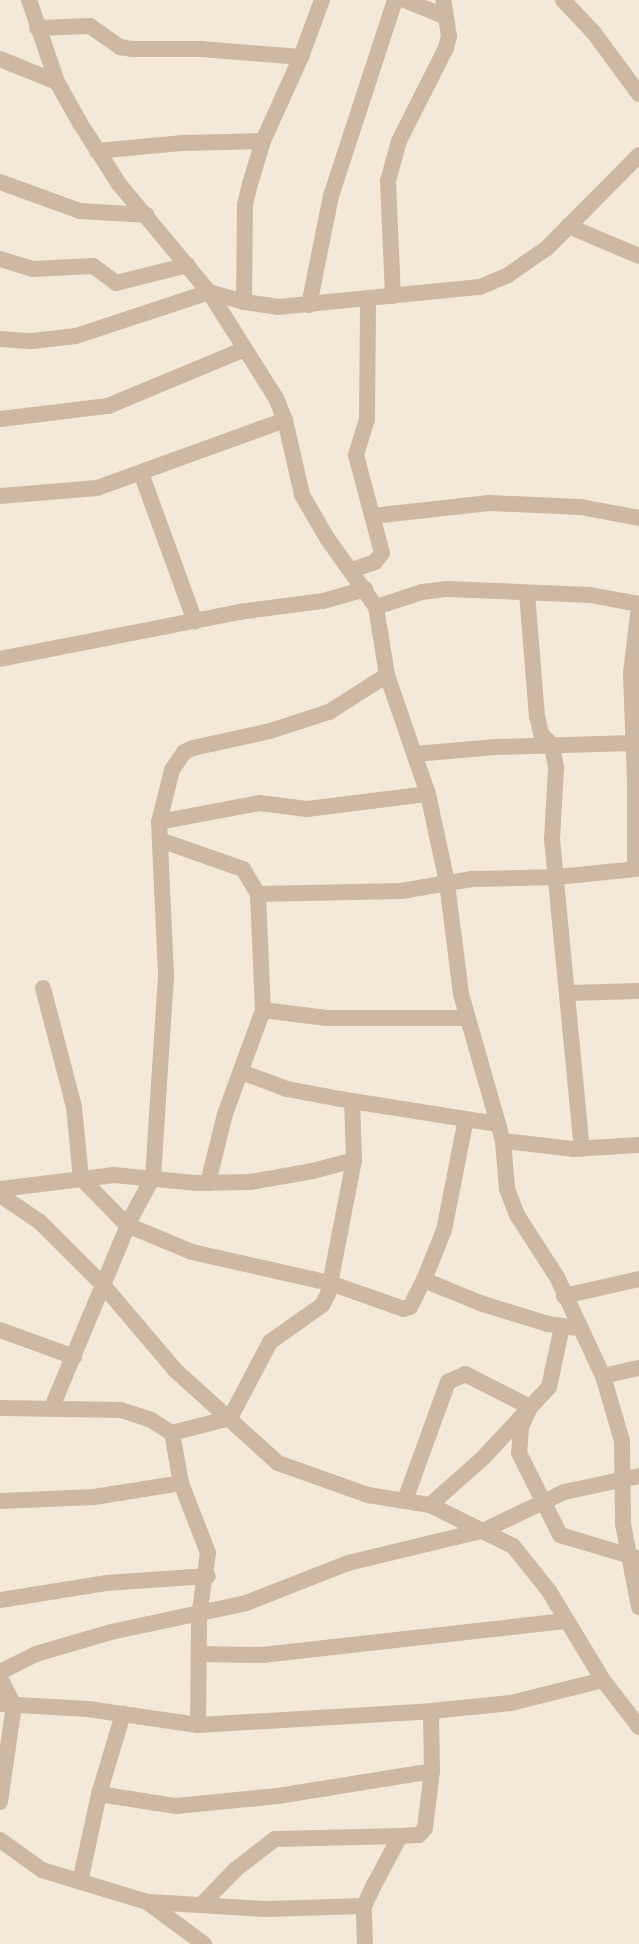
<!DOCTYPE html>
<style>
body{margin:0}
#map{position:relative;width:639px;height:1944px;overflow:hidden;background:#f4e9d8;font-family:"PT Sans Narrow",sans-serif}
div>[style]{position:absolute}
.minor>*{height:16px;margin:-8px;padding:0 8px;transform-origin:8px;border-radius:8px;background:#cdb9a3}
span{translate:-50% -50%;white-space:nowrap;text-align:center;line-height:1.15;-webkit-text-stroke:8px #fbf3e5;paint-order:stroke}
</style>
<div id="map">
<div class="minor">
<i style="left:29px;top:0;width:87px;rotate:71.1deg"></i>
<i style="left:57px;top:82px;width:47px;rotate:60.7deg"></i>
<i style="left:80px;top:123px;width:72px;rotate:57.4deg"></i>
<i style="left:119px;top:184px;width:141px;rotate:50.2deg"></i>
<i style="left:209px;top:292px;width:125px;rotate:57.7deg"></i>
<i style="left:276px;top:398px;width:24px;rotate:68deg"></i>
<i style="left:285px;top:420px;width:77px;rotate:77.2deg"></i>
<i style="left:302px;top:495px;width:50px;rotate:59.8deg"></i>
<i style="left:327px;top:538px;width:85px;rotate:54.6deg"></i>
<i style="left:376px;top:607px;width:69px;rotate:80.8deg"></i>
<i style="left:387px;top:675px;width:126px;rotate:71deg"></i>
<i style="left:428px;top:794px;width:91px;rotate:77.9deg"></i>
<i style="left:447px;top:883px;width:112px;rotate:82.8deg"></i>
<i style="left:461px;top:994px;width:153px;rotate:74.1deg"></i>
<i style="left:503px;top:1141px;width:48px;rotate:85.2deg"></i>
<i style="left:507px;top:1189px;width:28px;rotate:69deg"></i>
<i style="left:517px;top:1215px;width:74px;rotate:57.2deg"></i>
<i style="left:557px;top:1277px;width:109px;rotate:65.1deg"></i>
<i style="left:603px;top:1376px;width:68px;rotate:73.7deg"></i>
<i style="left:622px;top:1441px;width:83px;rotate:89.3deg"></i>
<i style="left:623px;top:1524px;width:85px;rotate:79.1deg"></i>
<i style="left:405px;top:0;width:44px;rotate:22.5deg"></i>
<i style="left:563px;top:0;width:45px;rotate:46.8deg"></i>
<i style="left:594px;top:33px;width:76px;rotate:53.6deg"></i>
<i style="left:37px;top:28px;width:53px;rotate:-2.2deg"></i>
<i style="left:90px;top:26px;width:37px;rotate:35deg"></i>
<i style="left:120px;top:47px;width:13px;rotate:9deg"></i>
<i style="left:133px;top:49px;width:68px"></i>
<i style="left:201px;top:49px;width:100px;rotate:4.6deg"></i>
<i style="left:0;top:59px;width:61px;rotate:22deg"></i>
<i style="left:97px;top:151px;width:84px;rotate:-5.4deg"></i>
<i style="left:181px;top:143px;width:82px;rotate:-1.4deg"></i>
<i style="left:0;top:182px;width:85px;rotate:19.9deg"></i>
<i style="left:80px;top:211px;width:67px;rotate:3.4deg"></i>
<i style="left:568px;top:226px;width:77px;rotate:22.9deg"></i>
<i style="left:0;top:259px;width:34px;rotate:17deg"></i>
<i style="left:33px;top:269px;width:60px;rotate:-2.9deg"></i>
<i style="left:93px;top:266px;width:29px;rotate:36deg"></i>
<i style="left:116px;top:283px;width:74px;rotate:-14deg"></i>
<i style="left:393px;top:296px;width:115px;rotate:-92.5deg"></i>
<i style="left:388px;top:181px;width:41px;rotate:-74.6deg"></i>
<i style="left:399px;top:141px;width:104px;rotate:-63.2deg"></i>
<i style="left:446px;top:48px;width:12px;rotate:-76deg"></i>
<i style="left:449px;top:36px;width:36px;rotate:-99deg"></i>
<i style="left:244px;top:302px;width:97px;rotate:-89.4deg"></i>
<i style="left:245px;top:205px;width:22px;rotate:-77deg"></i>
<i style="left:250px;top:184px;width:45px;rotate:-73.2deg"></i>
<i style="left:263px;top:141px;width:92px;rotate:-65.7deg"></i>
<i style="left:301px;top:57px;width:61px;rotate:-69.8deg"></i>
<i style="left:309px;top:305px;width:111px;rotate:-78.6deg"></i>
<i style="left:331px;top:196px;width:206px;rotate:-71.9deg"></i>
<i style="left:0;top:339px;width:32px;rotate:4deg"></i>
<i style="left:32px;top:341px;width:44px;rotate:-6.5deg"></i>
<i style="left:76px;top:336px;width:140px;rotate:-18.3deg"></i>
<i style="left:209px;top:292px;width:36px;rotate:16deg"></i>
<i style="left:244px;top:302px;width:34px;rotate:8deg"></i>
<i style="left:278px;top:307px;width:203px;rotate:-5.7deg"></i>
<i style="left:480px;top:287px;width:30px;rotate:-23deg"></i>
<i style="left:508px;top:275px;width:47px;rotate:-34.7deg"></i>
<i style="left:547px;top:248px;width:131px;rotate:-45.3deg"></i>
<i style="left:0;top:419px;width:109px;rotate:-6.9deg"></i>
<i style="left:108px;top:406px;width:148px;rotate:-22.6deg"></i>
<i style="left:141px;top:473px;width:158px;rotate:70deg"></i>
<i style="left:0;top:496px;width:97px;rotate:-4.7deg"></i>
<i style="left:97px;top:488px;width:200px;rotate:-19.9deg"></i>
<i style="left:372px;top:516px;width:118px;rotate:-6.3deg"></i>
<i style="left:489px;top:503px;width:92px;rotate:2.5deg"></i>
<i style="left:581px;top:507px;width:59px;rotate:10.7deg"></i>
<i style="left:352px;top:570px;width:24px;rotate:-19deg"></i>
<i style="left:375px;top:562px;width:11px;rotate:-52deg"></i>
<i style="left:382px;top:553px;width:101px;rotate:-104.9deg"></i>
<i style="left:356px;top:455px;width:37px;rotate:-73deg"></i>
<i style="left:367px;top:420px;width:122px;rotate:-89.5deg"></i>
<i style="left:527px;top:593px;width:123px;rotate:85.4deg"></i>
<i style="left:537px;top:716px;width:18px;rotate:77deg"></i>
<i style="left:541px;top:734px;width:16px;rotate:45deg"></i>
<i style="left:552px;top:745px;width:23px;rotate:80deg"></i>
<i style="left:556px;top:768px;width:71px;rotate:93.2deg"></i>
<i style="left:552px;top:839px;width:311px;rotate:84.5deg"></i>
<i style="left:376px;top:607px;width:48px;rotate:-18.1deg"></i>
<i style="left:422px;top:592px;width:26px;rotate:-7deg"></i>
<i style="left:448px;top:589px;width:142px;rotate:2.4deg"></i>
<i style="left:590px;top:595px;width:50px;rotate:10.4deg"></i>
<i style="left:0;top:659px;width:244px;rotate:-11.1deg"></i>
<i style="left:239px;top:612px;width:85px;rotate:-7.5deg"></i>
<i style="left:323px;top:601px;width:44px;rotate:-15.9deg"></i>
<i style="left:415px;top:754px;width:81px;rotate:-4.9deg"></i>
<i style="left:496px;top:747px;width:136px;rotate:-1.7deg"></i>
<i style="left:635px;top:783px;width:110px;rotate:-92.1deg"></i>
<i style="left:631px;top:673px;width:66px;rotate:-83.1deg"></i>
<i style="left:159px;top:822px;width:103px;rotate:-10.7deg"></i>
<i style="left:260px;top:803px;width:47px;rotate:7.3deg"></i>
<i style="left:307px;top:809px;width:122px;rotate:-7.1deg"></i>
<i style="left:160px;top:840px;width:88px;rotate:19.3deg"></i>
<i style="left:243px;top:869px;width:29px;rotate:59deg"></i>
<i style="left:258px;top:894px;width:143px;rotate:-1.2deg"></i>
<i style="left:401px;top:891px;width:72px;rotate:-9.6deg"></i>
<i style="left:472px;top:879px;width:86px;rotate:-1.3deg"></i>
<i style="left:558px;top:877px;width:77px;rotate:-5.9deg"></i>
<i style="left:635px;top:869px;width:86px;rotate:-90deg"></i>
<i style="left:635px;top:783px;width:4px"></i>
<i style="left:43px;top:988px;width:123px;rotate:75.4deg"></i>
<i style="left:74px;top:1107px;width:71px;rotate:84.4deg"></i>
<i style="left:81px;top:1178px;width:66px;rotate:45.6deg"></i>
<i style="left:127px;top:1225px;width:70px;rotate:22.6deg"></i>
<i style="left:192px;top:1252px;width:141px;rotate:12.7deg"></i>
<i style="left:330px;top:1283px;width:78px;rotate:19.4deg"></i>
<i style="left:404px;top:1309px;width:6px;rotate:-18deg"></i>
<i style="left:410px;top:1307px;width:30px;rotate:-63deg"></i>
<i style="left:424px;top:1280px;width:61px;rotate:22.3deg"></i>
<i style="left:480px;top:1303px;width:71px;rotate:17.2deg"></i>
<i style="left:548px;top:1324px;width:30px;rotate:8deg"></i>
<i style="left:568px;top:993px;width:71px;rotate:-1.6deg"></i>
<i style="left:263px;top:1010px;width:64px;rotate:7.2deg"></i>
<i style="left:326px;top:1018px;width:141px"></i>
<i style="left:241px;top:1072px;width:49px;rotate:20.3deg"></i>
<i style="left:287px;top:1089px;width:66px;rotate:10.5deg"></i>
<i style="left:503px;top:1141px;width:70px;rotate:6.5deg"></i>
<i style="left:573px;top:1149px;width:66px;rotate:-3.5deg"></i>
<i style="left:208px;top:1183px;width:71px;rotate:-76.2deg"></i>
<i style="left:225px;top:1114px;width:111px;rotate:-69.9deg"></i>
<i style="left:263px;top:1010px;width:116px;rotate:-92.5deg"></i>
<i style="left:0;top:1189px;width:115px;rotate:-7deg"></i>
<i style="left:114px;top:1175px;width:81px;rotate:5.6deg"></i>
<i style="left:195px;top:1183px;width:55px;rotate:-1deg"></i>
<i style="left:250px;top:1182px;width:64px;rotate:-9.9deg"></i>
<i style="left:313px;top:1171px;width:42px;rotate:-15deg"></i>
<i style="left:354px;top:1160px;width:59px;rotate:-91.9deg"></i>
<i style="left:352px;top:1101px;width:148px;rotate:9deg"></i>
<i style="left:0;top:1195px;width:48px;rotate:34deg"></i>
<i style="left:40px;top:1222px;width:89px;rotate:45deg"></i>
<i style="left:103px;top:1285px;width:111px;rotate:49.7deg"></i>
<i style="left:175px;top:1370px;width:139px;rotate:42.1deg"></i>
<i style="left:278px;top:1463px;width:96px;rotate:19.6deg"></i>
<i style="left:368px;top:1495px;width:63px;rotate:9.2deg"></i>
<i style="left:430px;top:1505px;width:93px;rotate:26.3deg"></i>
<i style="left:513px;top:1546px;width:58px;rotate:51.3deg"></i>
<i style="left:549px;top:1591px;width:104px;rotate:58.8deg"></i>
<i style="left:603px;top:1680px;width:59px;rotate:52.5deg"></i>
<i style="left:424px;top:1280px;width:54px;rotate:-68.2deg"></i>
<i style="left:444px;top:1230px;width:113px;rotate:-78.8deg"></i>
<i style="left:564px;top:1296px;width:77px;rotate:-12.8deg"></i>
<i style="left:0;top:1330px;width:79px;rotate:20deg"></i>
<i style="left:603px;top:1376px;width:37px;rotate:-13deg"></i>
<i style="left:52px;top:1407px;width:207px;rotate:-67.3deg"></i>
<i style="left:132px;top:1216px;width:44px;rotate:-61.7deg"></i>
<i style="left:153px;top:1177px;width:202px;rotate:-86.3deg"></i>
<i style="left:166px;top:975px;width:153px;rotate:-92.6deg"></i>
<i style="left:159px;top:822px;width:54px;rotate:-76deg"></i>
<i style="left:172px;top:770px;width:22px;rotate:-56deg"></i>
<i style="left:184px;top:752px;width:10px;rotate:-24deg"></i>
<i style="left:193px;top:748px;width:79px;rotate:-12.4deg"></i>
<i style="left:270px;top:731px;width:62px;rotate:-17.9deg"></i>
<i style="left:329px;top:712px;width:69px;rotate:-32.5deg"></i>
<i style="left:0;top:1408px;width:121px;rotate:0.9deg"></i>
<i style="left:121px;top:1410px;width:32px;rotate:18deg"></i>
<i style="left:151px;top:1420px;width:25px;rotate:32deg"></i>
<i style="left:172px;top:1433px;width:51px;rotate:79.8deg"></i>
<i style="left:181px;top:1483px;width:75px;rotate:68.9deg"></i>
<i style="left:208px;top:1553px;width:64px;rotate:98.1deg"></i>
<i style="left:199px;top:1616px;width:109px;rotate:90.5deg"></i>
<i style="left:172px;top:1433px;width:60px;rotate:-14.5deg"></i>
<i style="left:230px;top:1418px;width:86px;rotate:-62.2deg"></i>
<i style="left:270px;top:1342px;width:64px;rotate:-35.4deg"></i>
<i style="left:322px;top:1305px;width:13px;rotate:-61deg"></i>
<i style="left:328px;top:1294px;width:136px;rotate:-79deg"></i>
<i style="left:405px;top:1500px;width:126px;rotate:-70deg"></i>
<i style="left:448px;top:1382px;width:19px;rotate:-25deg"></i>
<i style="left:465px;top:1374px;width:73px;rotate:26.9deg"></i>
<i style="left:530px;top:1407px;width:22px;rotate:114deg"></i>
<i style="left:521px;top:1427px;width:26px;rotate:94deg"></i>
<i style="left:519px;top:1453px;width:92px;rotate:63.4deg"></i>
<i style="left:560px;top:1535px;width:80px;rotate:16.6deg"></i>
<i style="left:0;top:1501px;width:94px;rotate:-2.4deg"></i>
<i style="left:94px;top:1497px;width:88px;rotate:-9.1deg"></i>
<i style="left:430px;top:1505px;width:71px;rotate:-41.6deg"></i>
<i style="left:483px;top:1458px;width:97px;rotate:-47.1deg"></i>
<i style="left:549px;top:1387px;width:61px;rotate:-77.8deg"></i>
<i style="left:0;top:1600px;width:107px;rotate:-9.1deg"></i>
<i style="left:106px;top:1583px;width:102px;rotate:-3.9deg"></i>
<i style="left:199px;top:1654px;width:63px;rotate:0.9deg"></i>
<i style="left:262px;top:1655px;width:305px;rotate:-6.4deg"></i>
<i style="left:0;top:1672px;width:40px;rotate:-26.6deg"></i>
<i style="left:36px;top:1654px;width:78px;rotate:-16.3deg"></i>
<i style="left:111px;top:1632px;width:138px;rotate:-12.1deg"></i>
<i style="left:246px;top:1603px;width:110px;rotate:-21.4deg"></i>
<i style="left:348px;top:1563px;width:141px;rotate:-13.5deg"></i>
<i style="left:485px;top:1530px;width:88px;rotate:-25.7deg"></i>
<i style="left:564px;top:1492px;width:77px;rotate:-12deg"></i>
<i style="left:0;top:1678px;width:30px;rotate:63deg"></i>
<i style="left:14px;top:1705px;width:98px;rotate:98.2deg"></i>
<i style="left:0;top:1704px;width:88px;rotate:3.3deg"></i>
<i style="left:88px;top:1709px;width:111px;rotate:8.3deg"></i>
<i style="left:198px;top:1725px;width:233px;rotate:-3.4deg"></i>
<i style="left:99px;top:1794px;width:78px;rotate:8.9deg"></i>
<i style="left:176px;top:1806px;width:102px;rotate:-5.6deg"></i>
<i style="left:278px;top:1796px;width:156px;rotate:-9.2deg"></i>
<i style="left:0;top:1840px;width:52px;rotate:35.5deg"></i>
<i style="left:42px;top:1870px;width:110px;rotate:16.9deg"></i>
<i style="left:147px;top:1902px;width:71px;rotate:36.4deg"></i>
<i style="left:80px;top:1882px;width:90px;rotate:-77.8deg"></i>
<i style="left:99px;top:1794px;width:84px;rotate:-73.3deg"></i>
<i style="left:150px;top:1902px;width:116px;rotate:3.5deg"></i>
<i style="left:266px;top:1909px;width:98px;rotate:-1.8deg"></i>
<i style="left:201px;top:1905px;width:50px;rotate:-45.8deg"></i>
<i style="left:236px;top:1869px;width:49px;rotate:-37.6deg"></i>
<i style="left:275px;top:1839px;width:125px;rotate:-1.4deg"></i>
<i style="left:365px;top:1944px;width:38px;rotate:-92deg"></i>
<i style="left:364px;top:1906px;width:23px;rotate:-65deg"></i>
<i style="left:374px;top:1885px;width:55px;rotate:-62deg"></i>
<i style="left:400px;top:1836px;width:19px;rotate:-3deg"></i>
<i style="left:419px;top:1835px;width:9px;rotate:-49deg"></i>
<i style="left:425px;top:1828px;width:57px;rotate:-83deg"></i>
<i style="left:432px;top:1771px;width:60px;rotate:-91deg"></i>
<i style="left:431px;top:1711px;width:80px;rotate:-5.7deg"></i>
<i style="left:511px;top:1703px;width:95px;rotate:-14deg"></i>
</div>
</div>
